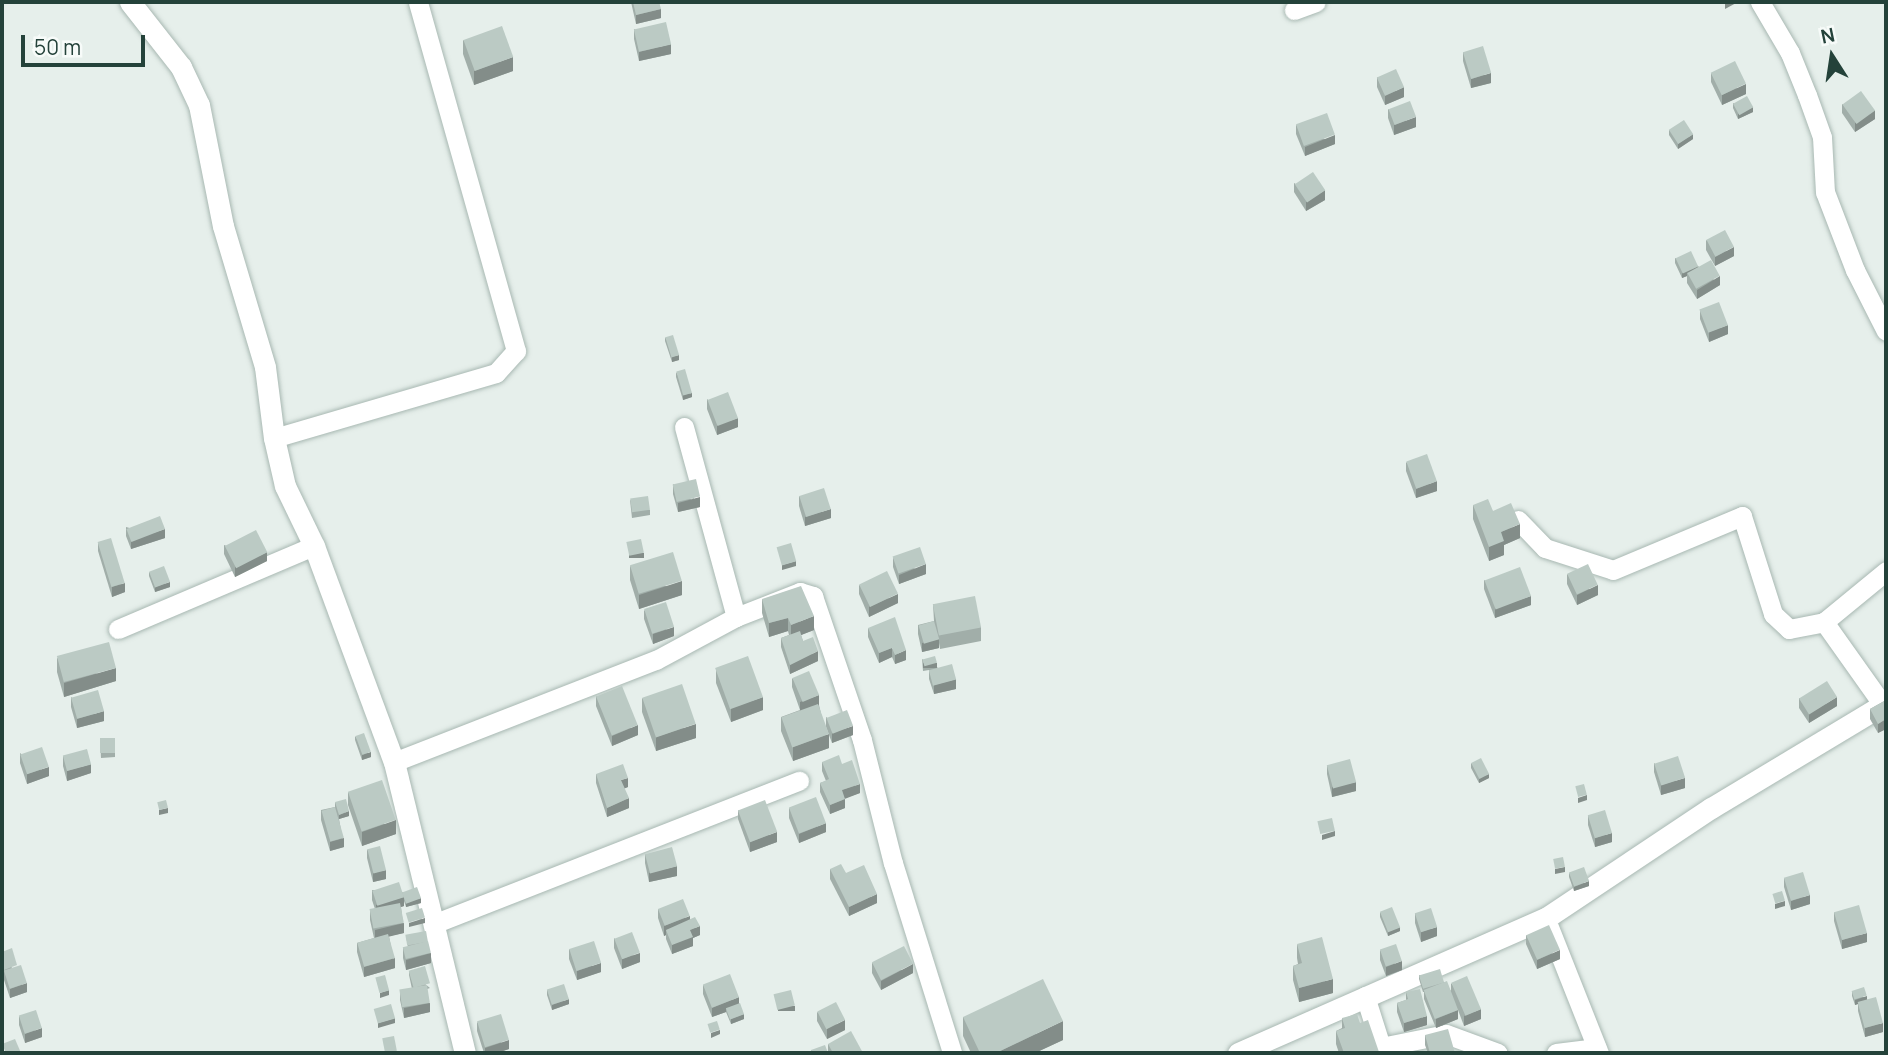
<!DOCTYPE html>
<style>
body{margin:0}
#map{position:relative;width:1888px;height:1055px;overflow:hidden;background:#e6efeb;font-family:Manrope,sans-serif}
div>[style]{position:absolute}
.roads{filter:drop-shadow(0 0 2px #a8b8b2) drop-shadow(0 0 2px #a8b8b2)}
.minor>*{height:19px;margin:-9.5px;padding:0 9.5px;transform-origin:9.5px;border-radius:9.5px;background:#fff}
.tertiary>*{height:21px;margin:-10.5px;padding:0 10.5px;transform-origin:10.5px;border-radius:10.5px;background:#fff}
.wall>*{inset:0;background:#a1aea9}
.shaded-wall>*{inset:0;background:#838d89;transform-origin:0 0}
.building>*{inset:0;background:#bbcac4;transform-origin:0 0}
span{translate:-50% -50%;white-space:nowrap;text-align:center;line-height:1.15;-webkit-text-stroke:5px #f7fbf9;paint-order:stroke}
.frame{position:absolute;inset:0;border:4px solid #24423a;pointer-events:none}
.north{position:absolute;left:1797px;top:21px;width:70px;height:70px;-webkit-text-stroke:5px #f7fbf9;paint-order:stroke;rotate:348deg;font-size:19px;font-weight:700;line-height:28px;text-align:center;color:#24423a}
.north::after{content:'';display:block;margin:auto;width:24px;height:32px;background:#24423a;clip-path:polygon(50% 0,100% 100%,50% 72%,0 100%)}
.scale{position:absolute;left:21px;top:35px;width:124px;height:32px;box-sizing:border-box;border:4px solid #24423a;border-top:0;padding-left:9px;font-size:21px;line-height:24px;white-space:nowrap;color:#24423a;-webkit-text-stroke:5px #f7fbf9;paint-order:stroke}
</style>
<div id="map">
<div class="roads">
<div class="minor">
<i style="left:1760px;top:2px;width:59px;rotate:59.5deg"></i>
<i style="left:1790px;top:53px;width:45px;rotate:68deg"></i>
<i style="left:1807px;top:95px;width:45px;rotate:70.3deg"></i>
<i style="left:1822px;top:137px;width:55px;rotate:86.9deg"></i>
<i style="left:1825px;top:192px;width:84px;rotate:69deg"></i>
<i style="left:1855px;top:270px;width:68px;rotate:63.1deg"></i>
<i style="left:1294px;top:10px;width:23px;rotate:-20deg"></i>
<i style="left:684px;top:427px;width:197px;rotate:74.7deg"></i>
<i style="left:736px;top:617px;width:69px;rotate:-21.3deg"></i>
<i style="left:800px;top:592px;width:14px;rotate:17deg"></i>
<i style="left:813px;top:596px;width:152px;rotate:71.2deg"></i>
<i style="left:862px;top:740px;width:127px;rotate:75.9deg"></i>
<i style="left:893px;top:863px;width:199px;rotate:72.7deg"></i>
<i style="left:274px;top:438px;width:231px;rotate:-16.3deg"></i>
<i style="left:496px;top:373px;width:30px;rotate:-48deg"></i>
<i style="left:516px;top:351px;width:362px;rotate:-105.7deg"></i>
<i style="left:1518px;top:520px;width:39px;rotate:46deg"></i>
<i style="left:1545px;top:548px;width:71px;rotate:17.9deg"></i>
<i style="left:1613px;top:570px;width:140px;rotate:-22.7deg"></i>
<i style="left:1742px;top:516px;width:103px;rotate:72.4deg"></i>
<i style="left:1773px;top:614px;width:22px;rotate:43deg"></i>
<i style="left:1789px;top:629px;width:36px;rotate:-11deg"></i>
<i style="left:118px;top:629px;width:213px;rotate:-23deg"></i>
<i style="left:1883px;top:705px;width:102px;rotate:-125.4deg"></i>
<i style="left:1824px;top:622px;width:80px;rotate:-39.4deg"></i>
<i style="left:394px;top:762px;width:281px;rotate:-21.3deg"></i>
<i style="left:656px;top:660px;width:91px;rotate:-28.3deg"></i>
<i style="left:436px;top:923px;width:390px;rotate:-21.4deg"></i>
<i style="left:1549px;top:927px;width:136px;rotate:68.4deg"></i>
<i style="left:1365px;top:996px;width:60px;rotate:72.5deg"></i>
<i style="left:1381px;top:1047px;width:66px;rotate:-11.3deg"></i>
<i style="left:1446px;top:1034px;width:55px;rotate:20.1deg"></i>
<i style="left:1556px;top:1053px;width:41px;rotate:-7deg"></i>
</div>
<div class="tertiary">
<i style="left:130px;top:2px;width:83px;rotate:51.9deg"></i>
<i style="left:181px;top:67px;width:42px;rotate:64.7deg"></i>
<i style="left:199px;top:105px;width:123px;rotate:78.8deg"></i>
<i style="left:223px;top:226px;width:147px;rotate:73.4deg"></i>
<i style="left:265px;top:367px;width:72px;rotate:82.8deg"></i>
<i style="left:274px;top:438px;width:49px;rotate:77.1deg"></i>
<i style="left:285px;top:486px;width:67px;rotate:64.2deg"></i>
<i style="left:314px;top:546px;width:230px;rotate:69.7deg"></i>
<i style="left:394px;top:762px;width:300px;rotate:76.3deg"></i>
<i style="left:1238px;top:1053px;width:336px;rotate:-23.7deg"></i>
<i style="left:1546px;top:918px;width:198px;rotate:-33.7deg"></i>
<i style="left:1711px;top:808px;width:204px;rotate:-31deg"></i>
</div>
</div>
<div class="wall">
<i style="clip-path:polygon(631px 2px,659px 2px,661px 18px,636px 24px)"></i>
<i style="clip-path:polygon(634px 29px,671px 54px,639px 61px,634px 39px)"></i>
<i style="clip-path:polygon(463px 40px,513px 71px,474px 85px,463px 54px)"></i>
<i style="clip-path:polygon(1463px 52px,1491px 83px,1471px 88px,1463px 61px)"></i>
<i style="clip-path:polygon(1711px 73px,1746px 94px,1722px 105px,1711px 82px)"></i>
<i style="clip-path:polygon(1377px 77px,1404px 97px,1385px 105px,1377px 87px)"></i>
<i style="clip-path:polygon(1733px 103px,1753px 112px,1738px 119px,1733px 108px)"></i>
<i style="clip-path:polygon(1842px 104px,1875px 119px,1855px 132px,1842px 113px)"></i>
<i style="clip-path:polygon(1388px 109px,1416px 127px,1394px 135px,1388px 118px)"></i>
<i style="clip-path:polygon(1296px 125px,1335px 144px,1305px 156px,1296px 134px)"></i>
<i style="clip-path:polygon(1669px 130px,1693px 139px,1678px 149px,1669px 135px)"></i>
<i style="clip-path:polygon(1294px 183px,1325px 200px,1306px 211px,1294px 192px)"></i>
<i style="clip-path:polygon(1706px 240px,1734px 256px,1715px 266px,1706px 250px)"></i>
<i style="clip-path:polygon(1675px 258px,1698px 266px,1720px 285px,1697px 299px,1687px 283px,1687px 276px,1682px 278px,1675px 263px)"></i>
<i style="clip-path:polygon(1700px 310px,1728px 334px,1709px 342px,1700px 319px)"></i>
<i style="clip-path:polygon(665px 337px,679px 360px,672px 362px,665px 341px)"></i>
<i style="clip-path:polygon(676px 372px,692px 397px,683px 400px,676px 377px)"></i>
<i style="clip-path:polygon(707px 399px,738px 427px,717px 435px,707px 409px)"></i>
<i style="clip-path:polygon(1406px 462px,1437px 491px,1416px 498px,1406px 471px)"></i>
<i style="clip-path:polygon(673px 484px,700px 507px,678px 512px,673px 494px)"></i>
<i style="clip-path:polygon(799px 496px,831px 518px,805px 526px,799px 506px)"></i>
<i style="clip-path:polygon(630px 500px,650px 510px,650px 515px,632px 518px)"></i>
<i style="clip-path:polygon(1473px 505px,1493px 511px,1520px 538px,1504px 545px,1504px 555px,1489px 561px,1473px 519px)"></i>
<i style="clip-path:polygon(126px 527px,165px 538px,131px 549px,126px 536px)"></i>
<i style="clip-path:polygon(98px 542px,125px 592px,112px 597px,98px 551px)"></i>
<i style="clip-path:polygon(224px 545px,267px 561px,235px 577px,224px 554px)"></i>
<i style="clip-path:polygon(893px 558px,926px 574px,899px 584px,893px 567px)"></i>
<i style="clip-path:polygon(630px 566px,682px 595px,639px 609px,630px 580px)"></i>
<i style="clip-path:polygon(149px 572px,170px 587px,155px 592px,149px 576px)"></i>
<i style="clip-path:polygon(1567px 574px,1598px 595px,1577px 605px,1567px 584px)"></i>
<i style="clip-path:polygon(1484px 580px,1531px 605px,1495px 618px,1484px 589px)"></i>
<i style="clip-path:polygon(859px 585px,898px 603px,869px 617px,859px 594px)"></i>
<i style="clip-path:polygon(762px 599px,814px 630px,801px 635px,803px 641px,818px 661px,790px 674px,781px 647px,781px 638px,789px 635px,788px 631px,769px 637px,762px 613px)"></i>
<i style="clip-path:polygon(933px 604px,981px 627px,981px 641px,940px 649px,939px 643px,939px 648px,922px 652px,918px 634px,918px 625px,934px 621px)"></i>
<i style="clip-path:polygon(644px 610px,674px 636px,653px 644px,644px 619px)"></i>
<i style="clip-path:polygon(868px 628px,906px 660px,895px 664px,892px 657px,879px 663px,868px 637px)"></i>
<i style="clip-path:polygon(57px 658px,116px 681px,64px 697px,57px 672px)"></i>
<i style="clip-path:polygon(922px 659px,937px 667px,956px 689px,934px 694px,929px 679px,929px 670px,923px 671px)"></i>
<i style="clip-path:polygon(716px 669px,763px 710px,731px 722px,716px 683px)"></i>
<i style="clip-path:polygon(792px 678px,819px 705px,829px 748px,793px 761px,781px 731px,781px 717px,800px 710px,792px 687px)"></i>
<i style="clip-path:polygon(596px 696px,638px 735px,612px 746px,596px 706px)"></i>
<i style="clip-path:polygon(71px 697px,104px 721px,77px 728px,71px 707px)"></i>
<i style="clip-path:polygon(642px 698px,696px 738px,656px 751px,642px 712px)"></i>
<i style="clip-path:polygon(1799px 698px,1837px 706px,1809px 723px,1799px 708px)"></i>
<i style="clip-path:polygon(1886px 700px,1886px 729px,1878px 733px,1870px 719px,1870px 709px)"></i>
<i style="clip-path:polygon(826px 717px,853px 735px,832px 743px,826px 727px)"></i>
<i style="clip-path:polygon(355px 736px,371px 757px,362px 760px,355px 740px)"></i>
<i style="clip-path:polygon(100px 739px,115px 753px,115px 757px,101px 758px)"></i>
<i style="clip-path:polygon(20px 753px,49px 776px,27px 784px,20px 763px)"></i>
<i style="clip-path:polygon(63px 756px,91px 773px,67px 781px,63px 766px)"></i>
<i style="clip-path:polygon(822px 762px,842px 764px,860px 793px,845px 798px,845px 808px,830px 814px,820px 792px,820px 783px,826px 781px,822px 771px)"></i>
<i style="clip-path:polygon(1471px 763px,1489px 778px,1479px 783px,1471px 768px)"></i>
<i style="clip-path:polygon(1654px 763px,1685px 788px,1661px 795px,1654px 772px)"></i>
<i style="clip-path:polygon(1327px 765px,1356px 791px,1332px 797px,1327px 774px)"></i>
<i style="clip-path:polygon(596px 774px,628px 787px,624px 788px,629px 808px,607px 817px,596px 783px)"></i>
<i style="clip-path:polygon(348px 792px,396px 834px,362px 846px,348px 805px)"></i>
<i style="clip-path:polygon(335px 802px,349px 816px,339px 819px,344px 847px,330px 851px,321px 820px,321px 810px,335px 807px)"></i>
<i style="clip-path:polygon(789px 808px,826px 832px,799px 843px,789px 818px)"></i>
<i style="clip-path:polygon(738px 810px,777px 842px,750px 852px,738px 819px)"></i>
<i style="clip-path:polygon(1588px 815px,1612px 842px,1595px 847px,1588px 825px)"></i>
<i style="clip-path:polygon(367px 849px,386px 879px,373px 882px,367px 858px)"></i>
<i style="clip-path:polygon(645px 854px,677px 876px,649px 882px,645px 863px)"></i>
<i style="clip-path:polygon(830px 869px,846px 873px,877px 903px,849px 916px,830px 879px)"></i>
<i style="clip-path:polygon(1569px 873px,1589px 886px,1574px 891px,1569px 877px)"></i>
<i style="clip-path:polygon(1784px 878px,1810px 904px,1791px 910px,1784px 887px)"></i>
<i style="clip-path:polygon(372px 890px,402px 892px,421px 903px,406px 907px,404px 901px,404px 906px,401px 907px,404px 933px,389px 936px,395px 968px,364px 977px,357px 952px,357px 943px,374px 938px,370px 920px,370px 910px,375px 909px,372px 900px)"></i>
<i style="clip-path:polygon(658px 909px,690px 919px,700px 935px,693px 938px,693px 946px,672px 954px,666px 939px,666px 935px,664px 936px,658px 918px)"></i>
<i style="clip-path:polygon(1380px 912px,1400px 931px,1388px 936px,1380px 917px)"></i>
<i style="clip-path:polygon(1834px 912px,1867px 942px,1842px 949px,1834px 921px)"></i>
<i style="clip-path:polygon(1415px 913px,1437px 936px,1421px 942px,1415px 923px)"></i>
<i style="clip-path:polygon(1526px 935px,1560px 959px,1537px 969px,1526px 944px)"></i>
<i style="clip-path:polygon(406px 936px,428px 944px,431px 963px,406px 970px,403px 958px,403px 948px,408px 947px)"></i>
<i style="clip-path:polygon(614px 938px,640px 962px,622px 969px,614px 948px)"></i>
<i style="clip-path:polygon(1297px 944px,1333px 993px,1299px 1002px,1293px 980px,1293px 966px,1298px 964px,1297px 958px)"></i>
<i style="clip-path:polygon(569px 949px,601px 972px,577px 980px,569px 959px)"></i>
<i style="clip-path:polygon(1380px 950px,1402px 970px,1386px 976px,1380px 960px)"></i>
<i style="clip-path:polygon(2px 952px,27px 992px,10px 998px,4px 980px,4px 975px,2px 969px)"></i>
<i style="clip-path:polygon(872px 963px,913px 973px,881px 990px,872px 973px)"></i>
<i style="clip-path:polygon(409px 971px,430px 988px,427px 989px,430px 1012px,404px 1018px,400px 1000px,400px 991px,412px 989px,409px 975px)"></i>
<i style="clip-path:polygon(1419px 975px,1444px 982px,1451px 991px,1451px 983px,1481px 1019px,1464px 1026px,1458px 1010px,1458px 1019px,1436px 1028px,1424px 999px,1424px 992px,1423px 992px,1419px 979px)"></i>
<i style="clip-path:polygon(703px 985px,739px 1003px,744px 1019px,731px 1024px,726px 1012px,712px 1017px,703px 994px)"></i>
<i style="clip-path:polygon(547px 990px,569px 1004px,552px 1010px,547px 995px)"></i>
<i style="clip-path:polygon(1852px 991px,1867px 999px,1883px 1032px,1865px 1037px,1858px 1011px,1858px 1004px,1855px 1005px,1852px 996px)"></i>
<i style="clip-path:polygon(1406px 992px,1427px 1025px,1404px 1032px,1397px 1012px,1397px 1003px,1406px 1000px)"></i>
<i style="clip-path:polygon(817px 1012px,845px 1030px,827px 1039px,817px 1021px)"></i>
<i style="clip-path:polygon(19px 1016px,42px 1037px,25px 1043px,19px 1025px)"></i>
<i style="clip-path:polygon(963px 1017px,1063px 1040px,1035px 1053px,971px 1053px,963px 1036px)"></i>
<i style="clip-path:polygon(1342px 1018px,1360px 1023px,1379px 1053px,1339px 1053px,1336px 1044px,1336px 1031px,1342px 1028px)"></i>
<i style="clip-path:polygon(477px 1022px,509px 1049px,497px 1053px,484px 1053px,477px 1031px)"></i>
<i style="clip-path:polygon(1425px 1035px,1455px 1053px,1428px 1053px,1425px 1045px)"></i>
<i style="clip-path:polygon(828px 1044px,863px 1053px,811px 1053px,811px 1050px,828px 1052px)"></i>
</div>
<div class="shaded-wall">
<i style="clip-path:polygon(1725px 2px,1738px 2px,1725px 9px)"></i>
<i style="clip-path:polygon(661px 9px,661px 18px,636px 24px,636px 15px)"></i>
<i style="clip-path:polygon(671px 44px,671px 54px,639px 61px,639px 52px)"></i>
<i style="clip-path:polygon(513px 57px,513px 71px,474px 85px,474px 71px)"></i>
<i style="clip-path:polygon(1491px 73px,1491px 83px,1471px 88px,1471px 79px)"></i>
<i style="clip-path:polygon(1746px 84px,1746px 94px,1722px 105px,1722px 95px)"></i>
<i style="clip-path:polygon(1404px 87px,1404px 97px,1385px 105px,1385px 96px)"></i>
<i style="clip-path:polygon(1753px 107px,1753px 112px,1738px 119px,1738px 114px)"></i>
<i style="clip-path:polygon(1875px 110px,1875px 119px,1855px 132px,1855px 123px)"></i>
<i style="clip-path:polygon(1416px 117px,1416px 127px,1394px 135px,1394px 125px)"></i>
<i style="clip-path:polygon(1693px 134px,1693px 139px,1678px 149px,1678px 144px)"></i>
<i style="clip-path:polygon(1335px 135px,1335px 144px,1305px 156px,1305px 147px)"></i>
<i style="clip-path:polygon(1325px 190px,1325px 200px,1306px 211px,1306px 202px)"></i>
<i style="clip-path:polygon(1734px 247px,1734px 256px,1715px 266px,1715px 257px)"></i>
<i style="clip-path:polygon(1698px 266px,1698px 271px,1687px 273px,1687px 276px,1682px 278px,1682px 273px)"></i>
<i style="clip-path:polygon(1720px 276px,1720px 285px,1697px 299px,1697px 290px)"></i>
<i style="clip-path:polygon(1728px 325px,1728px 334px,1709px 342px,1709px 332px)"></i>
<i style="clip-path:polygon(679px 355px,679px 360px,672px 362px,672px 357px)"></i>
<i style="clip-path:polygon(692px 393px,692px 397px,683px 400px,683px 395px)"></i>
<i style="clip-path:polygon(738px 418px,738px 427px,717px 435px,717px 425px)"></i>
<i style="clip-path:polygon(1437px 481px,1437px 491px,1416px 498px,1416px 489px)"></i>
<i style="clip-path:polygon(700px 497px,700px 507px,678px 512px,678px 503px)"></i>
<i style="clip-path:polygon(831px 509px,831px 518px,805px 526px,805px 517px)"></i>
<i style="clip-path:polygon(1520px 524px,1520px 538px,1504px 545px,1504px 555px,1489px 561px,1489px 547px,1501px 532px)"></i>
<i style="clip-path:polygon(165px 529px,165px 538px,131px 549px,131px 540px)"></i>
<i style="clip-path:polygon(267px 552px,267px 561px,235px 577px,235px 567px)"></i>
<i style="left:644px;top:553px;width:5px;height:15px;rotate:90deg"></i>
<i style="clip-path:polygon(796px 561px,796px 566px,782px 570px,782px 565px)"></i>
<i style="clip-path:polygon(926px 564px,926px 574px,899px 584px,899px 575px)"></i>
<i style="clip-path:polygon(682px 581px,682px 595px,639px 609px,639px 595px)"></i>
<i style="clip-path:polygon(170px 582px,170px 587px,155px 592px,155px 587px)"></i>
<i style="clip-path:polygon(125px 583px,125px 592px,112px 597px,112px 587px)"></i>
<i style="clip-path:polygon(1598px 585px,1598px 595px,1577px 605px,1577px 595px)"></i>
<i style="clip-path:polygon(898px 594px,898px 603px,869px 617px,869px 607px)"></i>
<i style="clip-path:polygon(1531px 596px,1531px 605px,1495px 618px,1495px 608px)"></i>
<i style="clip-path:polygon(814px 616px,814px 630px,791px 639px,791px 625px)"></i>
<i style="clip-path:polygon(788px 618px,788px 631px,769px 637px,769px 623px)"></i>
<i style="clip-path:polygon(674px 627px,674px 636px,653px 644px,653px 634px)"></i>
<i style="clip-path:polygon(939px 639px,939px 648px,922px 652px,922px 643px)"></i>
<i style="clip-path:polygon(892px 648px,892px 657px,879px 663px,879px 653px)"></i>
<i style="clip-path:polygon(906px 650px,906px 660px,895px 664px,895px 655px)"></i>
<i style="clip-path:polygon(818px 651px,818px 661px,790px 674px,790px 665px)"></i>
<i style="left:937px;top:663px;width:5px;height:14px;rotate:90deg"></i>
<i style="clip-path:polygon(116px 668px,116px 681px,64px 697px,64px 683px)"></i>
<i style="clip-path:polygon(956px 679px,956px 689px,934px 694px,934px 685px)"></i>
<i style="clip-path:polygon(819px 695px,819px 705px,800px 712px,800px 702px)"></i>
<i style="clip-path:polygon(763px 697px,763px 710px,731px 722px,731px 708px)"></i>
<i style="clip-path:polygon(1837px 697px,1837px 706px,1809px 723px,1809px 714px)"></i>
<i style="clip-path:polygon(104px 711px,104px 721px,77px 728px,77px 719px)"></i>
<i style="clip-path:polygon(1886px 719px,1886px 729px,1878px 733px,1878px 724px)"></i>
<i style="clip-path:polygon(696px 724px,696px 738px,656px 751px,656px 737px)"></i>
<i style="clip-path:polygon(638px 725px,638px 735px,612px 746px,612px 736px)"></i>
<i style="clip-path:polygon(853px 726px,853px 735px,832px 743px,832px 733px)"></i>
<i style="clip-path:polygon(829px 734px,829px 748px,793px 761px,793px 747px)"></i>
<i style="clip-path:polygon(371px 752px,371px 757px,362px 760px,362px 755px)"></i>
<i style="clip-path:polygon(91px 764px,91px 773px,67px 781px,67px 771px)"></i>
<i style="clip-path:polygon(49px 767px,49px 776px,27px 784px,27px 774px)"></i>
<i style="clip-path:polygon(1489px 774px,1489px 778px,1479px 783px,1479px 778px)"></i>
<i style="clip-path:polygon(628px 778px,628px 787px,621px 790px,621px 780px)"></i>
<i style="clip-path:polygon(1685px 778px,1685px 788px,1661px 795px,1661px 785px)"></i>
<i style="clip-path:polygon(1356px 782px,1356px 791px,1332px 797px,1332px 787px)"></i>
<i style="clip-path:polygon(860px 784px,860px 793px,842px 800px,842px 790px)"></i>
<i style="clip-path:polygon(1587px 795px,1587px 800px,1578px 803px,1578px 798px)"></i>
<i style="clip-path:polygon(629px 798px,629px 808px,607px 817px,607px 808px)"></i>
<i style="clip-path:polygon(845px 799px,845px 808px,830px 814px,830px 805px)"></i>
<i style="clip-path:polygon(168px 808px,168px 813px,159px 815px,159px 810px)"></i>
<i style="clip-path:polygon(349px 811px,349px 816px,339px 819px,339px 815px)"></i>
<i style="clip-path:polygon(396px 820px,396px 834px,362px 846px,362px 832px)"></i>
<i style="clip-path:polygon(826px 823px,826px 832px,799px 843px,799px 834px)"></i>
<i style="clip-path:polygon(1335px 831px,1335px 836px,1322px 840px,1322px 835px)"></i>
<i style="clip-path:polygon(777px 832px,777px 842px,750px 852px,750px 842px)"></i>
<i style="clip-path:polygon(1612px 833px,1612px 842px,1595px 847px,1595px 838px)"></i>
<i style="clip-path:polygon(344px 838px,344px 847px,330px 851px,330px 842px)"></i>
<i style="clip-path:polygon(677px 866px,677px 876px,649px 882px,649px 873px)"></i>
<i style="clip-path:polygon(1565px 867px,1565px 872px,1555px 874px,1555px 869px)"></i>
<i style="clip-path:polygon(386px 870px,386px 879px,373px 882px,373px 873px)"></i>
<i style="clip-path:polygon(1589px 881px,1589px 886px,1574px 891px,1574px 887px)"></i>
<i style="clip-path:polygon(877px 894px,877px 903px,849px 916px,849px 907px)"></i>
<i style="clip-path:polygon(1810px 895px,1810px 904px,1791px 910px,1791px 901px)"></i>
<i style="clip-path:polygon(404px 897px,404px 906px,376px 915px,376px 905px)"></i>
<i style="clip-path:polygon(421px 898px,421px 903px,406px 907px,406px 902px)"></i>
<i style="clip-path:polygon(1785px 901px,1785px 906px,1775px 909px,1775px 904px)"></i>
<i style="clip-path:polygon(690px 916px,690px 925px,666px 930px,666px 935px,664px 936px,664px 926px)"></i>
<i style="clip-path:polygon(425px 918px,425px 923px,409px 927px,409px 923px)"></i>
<i style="clip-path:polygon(404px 923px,404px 933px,375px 940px,375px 930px)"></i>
<i style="clip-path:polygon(700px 926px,700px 935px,693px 938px,693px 946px,672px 954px,672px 945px,690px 930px)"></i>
<i style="clip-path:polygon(1400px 927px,1400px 931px,1388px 936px,1388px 931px)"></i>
<i style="clip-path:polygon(1437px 927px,1437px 936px,1421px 942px,1421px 932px)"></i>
<i style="clip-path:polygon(1867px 933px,1867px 942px,1842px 949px,1842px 940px)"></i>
<i style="clip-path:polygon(1560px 950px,1560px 959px,1537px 969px,1537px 960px)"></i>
<i style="clip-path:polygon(431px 953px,431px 963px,406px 970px,406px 960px)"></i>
<i style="clip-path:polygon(640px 953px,640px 962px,622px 969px,622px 959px)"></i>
<i style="clip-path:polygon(395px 958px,395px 968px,364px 977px,364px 967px)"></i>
<i style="clip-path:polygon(1402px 961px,1402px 970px,1386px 976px,1386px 967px)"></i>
<i style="clip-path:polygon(601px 963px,601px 972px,577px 980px,577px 971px)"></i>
<i style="clip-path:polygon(913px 964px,913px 973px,881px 990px,881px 981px)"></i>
<i style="clip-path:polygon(1333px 979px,1333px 993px,1299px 1002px,1299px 988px)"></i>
<i style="clip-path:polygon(27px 983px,27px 992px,10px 998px,10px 989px)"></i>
<i style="clip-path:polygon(389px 990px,389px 995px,380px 998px,380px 993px)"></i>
<i style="clip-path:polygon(1867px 996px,1867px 1001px,1855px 1005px,1855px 1000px)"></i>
<i style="clip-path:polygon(739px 997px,739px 1007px,726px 1008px,726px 1012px,712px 1017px,712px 1008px)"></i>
<i style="clip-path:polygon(569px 999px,569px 1004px,552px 1010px,552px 1005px)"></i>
<i style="clip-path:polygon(430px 1003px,430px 1012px,404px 1018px,404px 1008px)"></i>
<i style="left:795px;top:1006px;width:5px;height:17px;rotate:90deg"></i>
<i style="clip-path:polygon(1481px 1009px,1481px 1019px,1464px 1026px,1464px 1016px)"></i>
<i style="clip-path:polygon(1458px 1010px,1458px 1019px,1436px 1028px,1436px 1019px)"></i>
<i style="clip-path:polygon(744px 1014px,744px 1019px,731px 1024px,731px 1019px)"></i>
<i style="clip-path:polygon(1427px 1016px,1427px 1025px,1404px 1032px,1404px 1023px)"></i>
<i style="clip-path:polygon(395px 1018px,395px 1023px,378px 1028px,378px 1023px)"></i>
<i style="clip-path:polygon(845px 1020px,845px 1030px,827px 1039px,827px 1029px)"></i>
<i style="clip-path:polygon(1063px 1021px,1063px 1040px,1035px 1053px,996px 1053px)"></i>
<i style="clip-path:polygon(1883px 1023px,1883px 1032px,1865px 1037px,1865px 1028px)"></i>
<i style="clip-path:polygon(42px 1028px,42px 1037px,25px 1043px,25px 1034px)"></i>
<i style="clip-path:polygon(720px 1030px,720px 1034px,711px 1038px,711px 1033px)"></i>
<i style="clip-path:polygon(509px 1040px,509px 1049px,497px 1053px,485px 1053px,485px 1048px)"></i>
</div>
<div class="building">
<i style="clip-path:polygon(633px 2px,659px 2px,661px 9px,636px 15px)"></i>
<i style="left:666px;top:22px;width:23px;height:33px;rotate:77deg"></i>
<i style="left:502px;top:26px;width:33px;height:41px;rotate:70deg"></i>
<i style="left:1483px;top:46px;width:28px;height:21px;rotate:73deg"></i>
<i style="left:1735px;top:61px;width:25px;height:27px;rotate:64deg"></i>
<i style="left:1396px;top:69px;width:20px;height:21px;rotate:66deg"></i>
<i style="left:1861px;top:91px;width:24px;height:23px;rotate:54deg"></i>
<i style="left:1747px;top:96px;width:13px;height:16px;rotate:61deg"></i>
<i style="left:1410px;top:101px;width:17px;height:23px;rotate:69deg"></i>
<i style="left:1327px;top:113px;width:23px;height:33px;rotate:70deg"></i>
<i style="left:1684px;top:120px;width:17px;height:18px;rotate:57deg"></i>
<i style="left:1313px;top:172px;width:22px;height:22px;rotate:56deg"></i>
<i style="left:1725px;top:230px;width:19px;height:21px;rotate:62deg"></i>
<i style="left:1691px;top:251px;width:17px;height:17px;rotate:65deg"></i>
<i style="left:1711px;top:260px;width:18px;height:27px;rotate:61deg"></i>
<i style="left:1719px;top:302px;width:25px;height:21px;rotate:69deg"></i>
<i style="left:673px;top:335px;width:21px;height:8px;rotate:73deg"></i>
<i style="left:685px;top:369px;width:25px;height:9px;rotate:74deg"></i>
<i style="left:728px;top:392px;width:28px;height:22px;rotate:69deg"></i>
<i style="left:1427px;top:454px;width:29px;height:22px;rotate:70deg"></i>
<i style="left:696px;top:479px;width:18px;height:24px;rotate:77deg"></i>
<i style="left:824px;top:488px;width:22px;height:26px;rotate:72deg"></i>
<i style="left:648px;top:496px;width:14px;height:18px;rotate:82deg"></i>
<i style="clip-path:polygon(1488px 499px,1493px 511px,1511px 503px,1520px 524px,1501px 532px,1504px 541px,1489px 547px,1473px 505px)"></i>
<i style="left:160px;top:516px;width:14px;height:36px;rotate:69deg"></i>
<i style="left:256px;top:530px;width:25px;height:35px;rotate:63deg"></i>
<i style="left:111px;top:538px;width:47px;height:14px;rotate:73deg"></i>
<i style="left:641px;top:539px;width:14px;height:15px;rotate:78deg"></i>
<i style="left:791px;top:543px;width:19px;height:15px;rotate:74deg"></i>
<i style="left:920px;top:547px;width:18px;height:29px;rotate:71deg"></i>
<i style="left:673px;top:552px;width:30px;height:45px;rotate:73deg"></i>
<i style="left:1588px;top:564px;width:23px;height:23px;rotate:65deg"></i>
<i style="left:164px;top:566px;width:17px;height:16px;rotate:69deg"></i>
<i style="left:1520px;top:567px;width:31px;height:38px;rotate:69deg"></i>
<i style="left:887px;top:571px;width:25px;height:31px;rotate:64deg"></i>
<i style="clip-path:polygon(801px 586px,814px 616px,791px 625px,788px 618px,769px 623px,762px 599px)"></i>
<i style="left:975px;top:596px;width:32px;height:43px;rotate:79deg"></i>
<i style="left:666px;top:602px;width:26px;height:23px;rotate:72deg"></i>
<i style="clip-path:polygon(895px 617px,906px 650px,895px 655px,892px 648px,879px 653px,868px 628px)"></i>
<i style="left:934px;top:621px;width:19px;height:16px;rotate:74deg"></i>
<i style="clip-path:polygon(800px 631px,803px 641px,813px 637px,818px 651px,790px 665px,781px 638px)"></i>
<i style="left:109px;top:642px;width:27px;height:54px;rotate:75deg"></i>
<i style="left:748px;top:656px;width:44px;height:35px;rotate:70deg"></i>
<i style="left:935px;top:656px;width:7px;height:13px;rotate:74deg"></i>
<i style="left:952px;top:664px;width:16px;height:24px;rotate:75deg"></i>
<i style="left:809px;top:671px;width:26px;height:18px;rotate:67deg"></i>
<i style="left:1827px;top:681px;width:19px;height:33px;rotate:58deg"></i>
<i style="left:682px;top:684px;width:42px;height:42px;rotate:71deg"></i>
<i style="left:622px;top:686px;width:42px;height:28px;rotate:68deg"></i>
<i style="left:98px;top:690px;width:22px;height:28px;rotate:74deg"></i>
<i style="clip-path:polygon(1886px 700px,1886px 719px,1878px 724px,1870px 709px)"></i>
<i style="left:818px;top:704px;width:32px;height:39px;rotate:70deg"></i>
<i style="left:847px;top:710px;width:17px;height:22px;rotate:69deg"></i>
<i style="left:364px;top:733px;width:20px;height:9px;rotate:70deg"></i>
<i style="left:115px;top:738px;width:15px;height:15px;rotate:90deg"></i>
<i style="left:42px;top:747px;width:21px;height:23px;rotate:71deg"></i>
<i style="left:87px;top:749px;width:16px;height:25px;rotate:75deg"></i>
<i style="clip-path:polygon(839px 755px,842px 764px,852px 760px,860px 784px,842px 790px,845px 799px,830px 805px,820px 783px,829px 779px,822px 762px)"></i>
<i style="left:1678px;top:756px;width:23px;height:25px;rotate:72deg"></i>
<i style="left:1481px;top:758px;width:18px;height:11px;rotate:63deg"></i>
<i style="left:1350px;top:759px;width:24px;height:24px;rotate:75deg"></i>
<i style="clip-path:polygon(623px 764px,628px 778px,621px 780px,629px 798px,607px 808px,596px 774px)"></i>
<i style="left:382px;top:780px;width:42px;height:36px;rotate:71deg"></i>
<i style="left:1584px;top:784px;width:11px;height:9px;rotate:75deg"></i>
<i style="left:816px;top:797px;width:28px;height:29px;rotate:69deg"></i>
<i style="clip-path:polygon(346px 799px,349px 811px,339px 815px,335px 802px)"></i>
<i style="left:166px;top:800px;width:8px;height:9px;rotate:76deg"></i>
<i style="left:765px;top:800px;width:34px;height:29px;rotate:69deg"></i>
<i style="left:335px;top:807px;width:32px;height:14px;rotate:74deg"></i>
<i style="left:1605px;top:810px;width:24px;height:18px;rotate:73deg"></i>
<i style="left:1332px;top:818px;width:13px;height:15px;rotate:77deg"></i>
<i style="left:380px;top:846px;width:25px;height:13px;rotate:76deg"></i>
<i style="left:672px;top:847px;width:20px;height:28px;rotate:75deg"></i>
<i style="left:1563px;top:857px;width:10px;height:10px;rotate:79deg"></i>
<i style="clip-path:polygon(841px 864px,846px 873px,864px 865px,877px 894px,849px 907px,830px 869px)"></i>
<i style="left:1584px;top:867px;width:15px;height:16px;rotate:70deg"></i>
<i style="left:1803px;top:872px;width:24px;height:20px;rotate:73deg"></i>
<i style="left:399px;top:882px;width:16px;height:28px;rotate:72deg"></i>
<i style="left:417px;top:887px;width:12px;height:16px;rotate:70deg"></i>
<i style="left:1782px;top:891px;width:10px;height:10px;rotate:73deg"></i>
<i style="left:683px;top:899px;width:18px;height:27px;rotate:68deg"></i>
<i style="left:400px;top:903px;width:20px;height:31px;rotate:79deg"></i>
<i style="left:1859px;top:905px;width:29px;height:26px;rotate:74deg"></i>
<i style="left:1392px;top:907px;width:22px;height:13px;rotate:68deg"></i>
<i style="left:422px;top:908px;width:10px;height:17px;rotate:73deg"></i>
<i style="left:1431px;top:908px;width:20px;height:17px;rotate:72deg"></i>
<i style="clip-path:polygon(695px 917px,700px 926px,690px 930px,693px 937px,672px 945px,666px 930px)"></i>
<i style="left:1549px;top:925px;width:27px;height:25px;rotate:66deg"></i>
<i style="left:426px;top:931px;width:11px;height:21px;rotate:80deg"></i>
<i style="left:632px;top:932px;width:22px;height:19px;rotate:69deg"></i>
<i style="left:388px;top:934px;width:25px;height:32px;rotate:74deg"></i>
<i style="clip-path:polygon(1322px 937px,1333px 979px,1299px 988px,1293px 966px,1302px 963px,1297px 944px)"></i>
<i style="left:428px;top:941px;width:12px;height:26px;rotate:76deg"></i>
<i style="left:594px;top:941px;width:23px;height:26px;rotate:72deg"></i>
<i style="left:1396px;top:944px;width:18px;height:17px;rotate:71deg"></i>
<i style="left:904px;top:946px;width:20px;height:36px;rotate:63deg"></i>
<i style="clip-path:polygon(12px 948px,17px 965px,4px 970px,2px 964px,2px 952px)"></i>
<i style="left:21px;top:965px;width:19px;height:18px;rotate:72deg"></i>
<i style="left:425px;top:966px;width:18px;height:17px;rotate:74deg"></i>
<i style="left:1440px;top:969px;width:14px;height:22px;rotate:73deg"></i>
<i style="left:730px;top:974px;width:25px;height:29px;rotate:69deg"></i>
<i style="left:385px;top:975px;width:16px;height:10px;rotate:75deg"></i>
<i style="left:1467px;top:976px;width:36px;height:17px;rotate:67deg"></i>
<i style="clip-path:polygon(1043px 979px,1063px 1021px,996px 1053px,980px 1053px,963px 1017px)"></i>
<i style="left:1447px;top:981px;width:31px;height:25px;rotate:69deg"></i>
<i style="left:564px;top:984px;width:16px;height:18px;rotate:72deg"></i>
<i style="left:427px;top:985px;width:18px;height:28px;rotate:81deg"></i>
<i style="left:1864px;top:987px;width:9px;height:13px;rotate:72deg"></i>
<i style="clip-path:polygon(1420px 989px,1427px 1016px,1404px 1023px,1397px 1003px,1408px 999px,1406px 992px)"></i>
<i style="left:791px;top:990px;width:16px;height:18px;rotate:76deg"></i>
<i style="left:1876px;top:997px;width:27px;height:19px;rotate:75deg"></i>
<i style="left:836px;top:1002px;width:20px;height:21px;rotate:63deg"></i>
<i style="left:740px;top:1003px;width:12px;height:15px;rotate:70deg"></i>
<i style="left:391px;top:1004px;width:15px;height:18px;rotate:74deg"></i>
<i style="left:36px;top:1010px;width:19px;height:18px;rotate:72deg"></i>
<i style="left:501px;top:1014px;width:27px;height:25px;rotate:73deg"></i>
<i style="clip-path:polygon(1357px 1014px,1360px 1023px,1368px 1020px,1379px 1052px,1374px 1053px,1344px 1053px,1336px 1031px,1345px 1028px,1342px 1018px)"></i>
<i style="left:717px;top:1021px;width:9px;height:10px;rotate:72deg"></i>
<i style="clip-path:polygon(1448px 1029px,1455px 1053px,1430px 1053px,1425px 1035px)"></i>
<i style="clip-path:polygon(851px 1031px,863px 1053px,833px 1053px,828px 1044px)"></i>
<i style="left:394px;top:1036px;width:15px;height:12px;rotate:79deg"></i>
<i style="clip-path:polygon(15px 1039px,21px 1053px,6px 1053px,2px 1044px)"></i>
<i style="clip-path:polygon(825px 1045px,828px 1053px,812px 1053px,811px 1050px)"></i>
</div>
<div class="frame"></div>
<div class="north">N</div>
<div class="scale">50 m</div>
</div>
